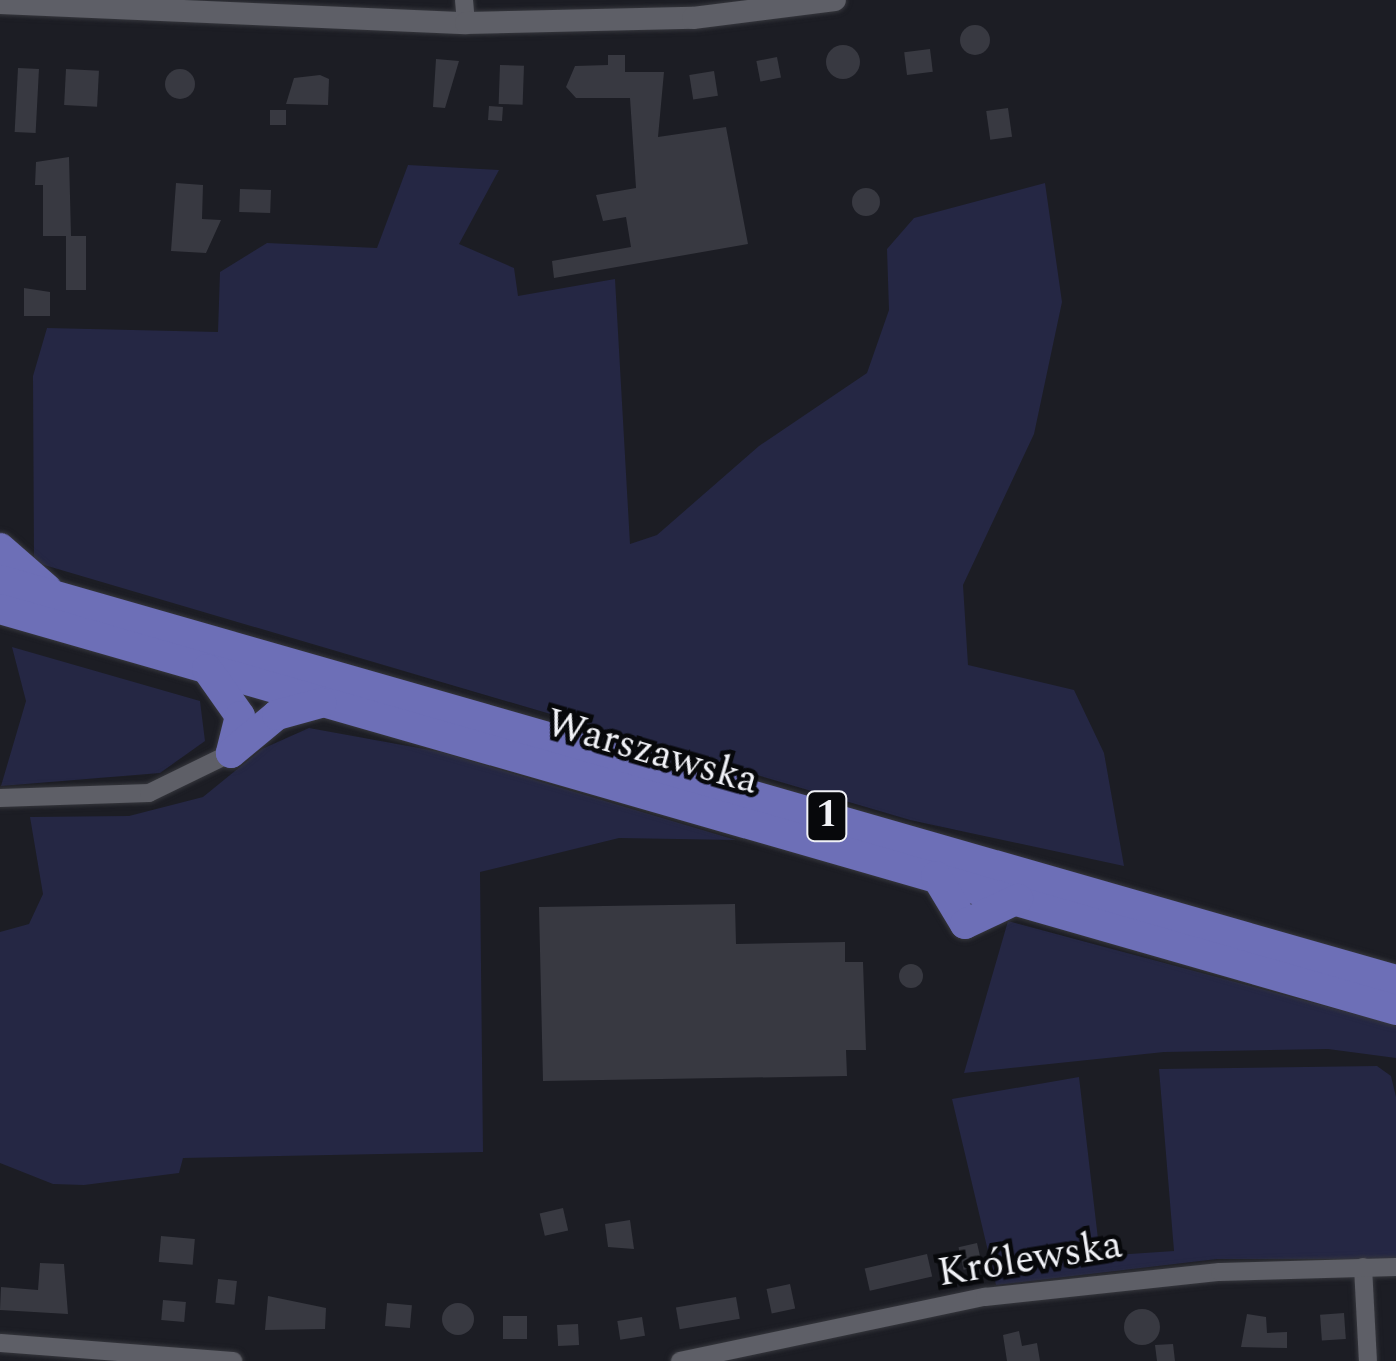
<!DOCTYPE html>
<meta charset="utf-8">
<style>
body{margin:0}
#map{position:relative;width:1396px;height:1361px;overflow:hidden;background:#1c1d24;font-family:Spectral,serif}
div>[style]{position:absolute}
.green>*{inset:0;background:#252744}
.building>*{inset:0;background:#383941;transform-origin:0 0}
.round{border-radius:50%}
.roads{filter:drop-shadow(0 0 2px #36373d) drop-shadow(0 0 2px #36373d)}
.minor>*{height:18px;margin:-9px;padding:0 9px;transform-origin:9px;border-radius:9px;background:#5e5f67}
.tertiary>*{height:22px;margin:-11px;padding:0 11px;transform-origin:11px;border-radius:11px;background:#5e5f67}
.primary>*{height:30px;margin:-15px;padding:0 15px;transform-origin:15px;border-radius:15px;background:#6d6fb7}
span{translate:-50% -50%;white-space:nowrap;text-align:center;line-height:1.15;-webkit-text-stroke:9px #07080b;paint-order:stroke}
.shield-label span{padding:2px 8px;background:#07080b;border:2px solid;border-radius:8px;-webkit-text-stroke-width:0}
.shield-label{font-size:38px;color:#f1f2f7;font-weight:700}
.street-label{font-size:40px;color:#f1f2f7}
</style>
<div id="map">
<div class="green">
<i style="clip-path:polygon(408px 165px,499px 170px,459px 244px,514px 268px,518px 296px,615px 279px,630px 544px,657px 535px,759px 446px,867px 373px,889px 310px,887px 249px,914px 218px,1045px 183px,1062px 302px,1034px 434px,963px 585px,968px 665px,1074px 690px,1104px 753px,1124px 866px,910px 820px,34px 562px,33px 376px,47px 328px,218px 332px,220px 272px,267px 243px,377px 248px)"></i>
<i style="clip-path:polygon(12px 647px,200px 701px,205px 741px,160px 773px,1px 786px,26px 701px)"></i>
<i style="clip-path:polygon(309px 728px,441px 752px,736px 840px,619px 838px,480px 872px,483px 1152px,183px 1158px,179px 1173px,84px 1185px,53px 1184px,0 1163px,0 932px,29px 924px,43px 894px,30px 817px,129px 816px,203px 797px,262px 749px)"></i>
<i style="clip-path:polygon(1008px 921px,1385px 1022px,1396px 1026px,1396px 1058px,1328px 1049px,1164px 1052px,964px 1073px)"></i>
<i style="clip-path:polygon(1377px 1066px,1391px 1076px,1396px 1097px,1396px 1259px,1217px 1259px,996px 1285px,952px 1099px,1079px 1077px,1100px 1256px,1174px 1251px,1159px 1069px)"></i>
</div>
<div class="building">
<i class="round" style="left:960px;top:25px;width:30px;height:30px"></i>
<i class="round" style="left:826px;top:45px;width:34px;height:34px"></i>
<i style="left:930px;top:49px;width:23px;height:26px;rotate:83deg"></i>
<i style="clip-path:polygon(608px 55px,625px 55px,625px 72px,664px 72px,658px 137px,726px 127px,748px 244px,554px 278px,552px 261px,631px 247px,626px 217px,603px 221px,596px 195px,636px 188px,630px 98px,576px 98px,566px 87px,575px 66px,608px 65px)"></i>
<i style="left:777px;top:57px;width:21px;height:21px;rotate:79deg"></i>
<i style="clip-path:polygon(436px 59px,459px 61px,445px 108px,433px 107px)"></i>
<i style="left:500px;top:65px;width:24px;height:39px;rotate:2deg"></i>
<i style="left:18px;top:68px;width:21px;height:64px;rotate:3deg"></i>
<i style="left:66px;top:69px;width:33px;height:36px;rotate:3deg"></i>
<i class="round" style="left:165px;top:69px;width:30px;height:30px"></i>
<i style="left:714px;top:71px;width:25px;height:25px;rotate:81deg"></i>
<i style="clip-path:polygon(320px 75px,329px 79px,328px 105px,286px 104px,294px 78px)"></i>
<i style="left:489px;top:106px;width:14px;height:14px;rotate:4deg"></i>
<i style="left:1008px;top:108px;width:29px;height:22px;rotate:82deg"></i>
<i style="left:270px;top:110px;width:16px;height:15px"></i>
<i style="clip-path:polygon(69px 157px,71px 236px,86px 236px,86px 290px,66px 290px,66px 236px,43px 236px,43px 185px,35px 185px,36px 162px)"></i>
<i style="clip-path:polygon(176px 183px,203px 185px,202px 219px,221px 220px,206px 253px,171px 251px)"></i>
<i class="round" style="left:852px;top:188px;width:28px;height:28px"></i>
<i style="left:240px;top:189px;width:31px;height:23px;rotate:2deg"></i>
<i style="clip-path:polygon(24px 288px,50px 292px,50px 316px,24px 316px)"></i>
<i style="clip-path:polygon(735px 904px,736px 944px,845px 942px,845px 962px,863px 962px,866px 1050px,846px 1050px,847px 1076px,543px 1081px,539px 907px)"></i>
<i class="round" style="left:899px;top:964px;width:24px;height:24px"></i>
<i style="left:563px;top:1208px;width:23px;height:24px;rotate:77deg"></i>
<i style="clip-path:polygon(630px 1220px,634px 1249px,608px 1247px,605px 1224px)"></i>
<i style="left:161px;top:1236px;width:34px;height:26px;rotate:5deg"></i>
<i style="left:977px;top:1243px;width:23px;height:19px;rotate:77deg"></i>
<i style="left:927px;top:1254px;width:23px;height:64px;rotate:77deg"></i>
<i style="clip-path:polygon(40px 1263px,64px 1264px,68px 1314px,0 1310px,1px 1287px,38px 1290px)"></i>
<i style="left:218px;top:1279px;width:19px;height:24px;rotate:6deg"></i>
<i style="left:790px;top:1284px;width:25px;height:24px;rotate:78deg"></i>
<i style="clip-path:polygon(268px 1296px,326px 1308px,325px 1329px,265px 1330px)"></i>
<i style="left:736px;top:1297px;width:22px;height:61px;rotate:80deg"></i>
<i style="left:163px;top:1300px;width:23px;height:20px;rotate:5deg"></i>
<i style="left:387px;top:1303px;width:25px;height:23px;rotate:5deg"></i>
<i class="round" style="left:442px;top:1303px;width:32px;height:32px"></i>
<i class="round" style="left:1124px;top:1309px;width:36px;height:36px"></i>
<i style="left:1344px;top:1313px;width:26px;height:24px;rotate:86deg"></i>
<i style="clip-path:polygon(1247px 1314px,1266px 1317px,1267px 1333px,1287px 1332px,1287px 1348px,1241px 1347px)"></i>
<i style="left:503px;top:1316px;width:24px;height:23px"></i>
<i style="left:642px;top:1317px;width:19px;height:25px;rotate:81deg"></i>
<i style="left:578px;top:1324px;width:21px;height:21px;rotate:87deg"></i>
<i style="clip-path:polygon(1019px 1331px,1022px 1346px,1037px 1343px,1040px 1361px,1007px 1361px,1003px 1335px)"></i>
<i style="clip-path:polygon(1173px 1344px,1175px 1361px,1157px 1361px,1155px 1345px)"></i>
</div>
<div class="roads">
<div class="minor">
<i style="left:464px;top:0;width:23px;rotate:85deg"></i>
<i style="left:0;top:798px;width:149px;rotate:-1.9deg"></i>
<i style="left:149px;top:793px;width:91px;rotate:-26deg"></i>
<i style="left:1363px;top:1267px;width:94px;rotate:87deg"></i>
<i style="left:0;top:1343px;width:234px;rotate:4.4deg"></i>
<i style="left:680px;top:1361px;width:312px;rotate:-11.9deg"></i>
<i style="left:985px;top:1297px;width:236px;rotate:-6.1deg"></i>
<i style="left:1220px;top:1272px;width:176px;rotate:-1.6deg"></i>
</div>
<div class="tertiary">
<i style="left:0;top:3px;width:466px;rotate:2.5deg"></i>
<i style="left:466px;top:23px;width:227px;rotate:-1.3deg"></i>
<i style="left:693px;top:18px;width:143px;rotate:-7.2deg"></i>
</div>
<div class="primary">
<i style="left:0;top:548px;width:62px;rotate:41.1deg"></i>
<i style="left:0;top:580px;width:1452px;rotate:15.99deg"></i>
<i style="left:0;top:609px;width:1452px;rotate:16.03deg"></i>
<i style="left:207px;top:669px;width:57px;rotate:54.9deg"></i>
<i style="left:240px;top:716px;width:38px;rotate:104deg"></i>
<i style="left:231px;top:753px;width:60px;rotate:-39.6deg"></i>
<i style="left:277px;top:715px;width:46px;rotate:-15.3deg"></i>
<i style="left:936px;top:876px;width:56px;rotate:58.9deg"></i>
<i style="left:965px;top:924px;width:59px;rotate:-25.3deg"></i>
</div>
</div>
<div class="shield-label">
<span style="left:827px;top:816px">1</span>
</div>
<div class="street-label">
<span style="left:652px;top:753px;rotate:16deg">Warszawska</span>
<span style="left:1030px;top:1260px;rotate:-9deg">Królewska</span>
</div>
</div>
